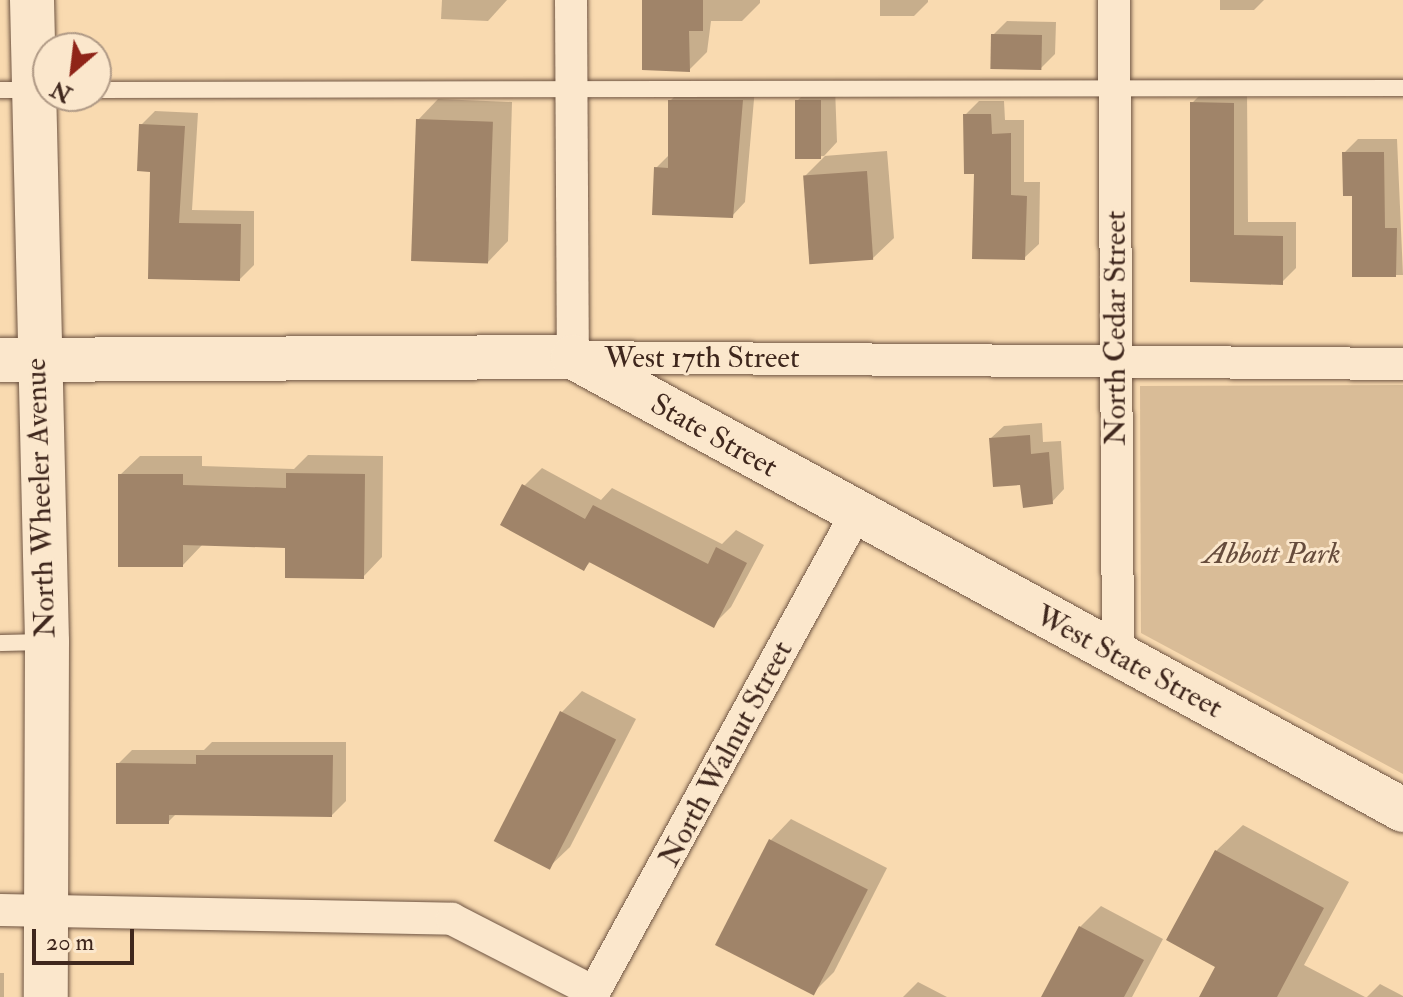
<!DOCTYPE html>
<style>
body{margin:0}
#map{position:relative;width:1403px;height:997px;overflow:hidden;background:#f9dab0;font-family:"IM FELL Double Pica",serif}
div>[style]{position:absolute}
.green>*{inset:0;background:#d9bc97}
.shadow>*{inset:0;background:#0003;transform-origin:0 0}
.building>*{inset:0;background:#a08469;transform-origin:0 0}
.roads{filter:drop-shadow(0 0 2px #6e5442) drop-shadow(0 0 2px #6e5442)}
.lane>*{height:16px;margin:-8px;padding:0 8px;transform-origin:8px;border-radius:8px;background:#fbe7cc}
.street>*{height:32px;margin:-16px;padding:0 16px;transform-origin:16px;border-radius:16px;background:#fbe7cc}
.secondary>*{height:44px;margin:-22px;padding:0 22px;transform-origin:22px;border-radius:22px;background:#fbe7cc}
span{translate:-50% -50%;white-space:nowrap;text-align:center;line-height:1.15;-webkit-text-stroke:6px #fbe7cc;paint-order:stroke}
.street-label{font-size:30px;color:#3f271d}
.park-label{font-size:30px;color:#664c3c;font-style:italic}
.north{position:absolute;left:32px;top:32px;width:80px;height:80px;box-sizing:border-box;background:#fbe7cc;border:2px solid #b09a86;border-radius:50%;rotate:208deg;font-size:22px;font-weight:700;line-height:32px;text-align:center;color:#3f271d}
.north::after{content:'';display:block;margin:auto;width:28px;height:36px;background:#8f2418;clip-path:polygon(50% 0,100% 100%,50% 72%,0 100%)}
.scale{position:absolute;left:32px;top:929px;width:102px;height:36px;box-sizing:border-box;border:4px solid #3f271d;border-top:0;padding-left:10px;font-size:24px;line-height:28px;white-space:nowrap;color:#3f271d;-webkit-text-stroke:6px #fbe7cc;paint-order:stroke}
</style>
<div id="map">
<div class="green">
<i style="clip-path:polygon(1403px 385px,1403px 774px,1141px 633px,1140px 386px)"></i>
</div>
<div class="shadow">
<i style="clip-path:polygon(442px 0,507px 0,488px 21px,441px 19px)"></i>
<i style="clip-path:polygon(644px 0,760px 0,760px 3px,742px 21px,711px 21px,707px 52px,689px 70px)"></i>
<i style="clip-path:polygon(880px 0,928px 0,928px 2px,914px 16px,880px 16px)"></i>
<i style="clip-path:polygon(1220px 0,1264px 0,1254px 10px,1220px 10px)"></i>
<i style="clip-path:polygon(1007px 21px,1056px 22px,1055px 54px,1041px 68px,993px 35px)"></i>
<i style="clip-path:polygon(811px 87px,835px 87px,837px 142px,824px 156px,887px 151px,894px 238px,873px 258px,805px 176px,825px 156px,800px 157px,797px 101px)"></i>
<i style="clip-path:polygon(683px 88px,755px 88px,745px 202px,732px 216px,656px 168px,669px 155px,670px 101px)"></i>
<i style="clip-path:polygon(1206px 89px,1247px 89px,1248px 222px,1296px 222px,1296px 268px,1282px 282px,1192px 280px,1192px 103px)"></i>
<i style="clip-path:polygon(438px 99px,512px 102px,508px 241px,488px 262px,418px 120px)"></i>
<i style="clip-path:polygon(979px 101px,1004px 101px,1005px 120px,1024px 120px,1024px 182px,1040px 182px,1039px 244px,1024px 258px,965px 115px)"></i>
<i style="clip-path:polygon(155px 111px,198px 113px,192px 210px,254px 211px,254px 265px,240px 279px,150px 277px,152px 170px,141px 125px)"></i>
<i style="clip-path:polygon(1358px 139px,1397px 139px,1403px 275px,1354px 275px,1354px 194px,1344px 153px)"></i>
<i style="clip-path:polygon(1042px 423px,1043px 442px,1061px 441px,1064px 489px,1052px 502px,1022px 483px,991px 438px,1004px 426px)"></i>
<i style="clip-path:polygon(308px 455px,383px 456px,382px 557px,363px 577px,287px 546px,202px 545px,183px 565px,120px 475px,140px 456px,202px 456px,202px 466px,294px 469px)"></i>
<i style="clip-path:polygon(542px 468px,601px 500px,612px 488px,722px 544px,736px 530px,764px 545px,731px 607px,713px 625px,591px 561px,584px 569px,524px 486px)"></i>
<i style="clip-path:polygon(582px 691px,636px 719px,570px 847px,549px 867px,562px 712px)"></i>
<i style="clip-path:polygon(212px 742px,346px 742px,346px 801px,332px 815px,177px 813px,168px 822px,118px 764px,132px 750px,204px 750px)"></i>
<i style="clip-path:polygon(791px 819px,887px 868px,834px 972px,814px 992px,771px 840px)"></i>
<i style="clip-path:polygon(1243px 825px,1349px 882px,1304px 965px,1365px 997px,1201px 997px,1218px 966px,1216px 851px)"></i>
<i style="clip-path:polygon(1101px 906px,1163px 939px,1132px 997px,1043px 997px,1080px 927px)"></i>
<i style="left:0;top:973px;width:4px;height:24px"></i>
<i style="clip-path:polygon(918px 982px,947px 997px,903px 997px)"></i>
<i style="clip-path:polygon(1380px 984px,1403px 996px,1403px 997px,1367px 997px)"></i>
</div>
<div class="building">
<i style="clip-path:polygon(642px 0,703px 0,703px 31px,689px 31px,690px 72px,642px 70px)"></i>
<i style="left:991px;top:34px;width:51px;height:35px;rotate:1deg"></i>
<i style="clip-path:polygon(668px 100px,743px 100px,733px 218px,652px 215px,654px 167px,668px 168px)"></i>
<i style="left:795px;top:100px;width:26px;height:59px"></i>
<i style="clip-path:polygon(1190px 102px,1234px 103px,1234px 235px,1283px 236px,1283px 285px,1190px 282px)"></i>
<i style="clip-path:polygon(963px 114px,991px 114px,992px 134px,1011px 133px,1011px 195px,1027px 196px,1025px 260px,972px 259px,974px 174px,964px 174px)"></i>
<i style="left:416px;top:119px;width:77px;height:142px;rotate:2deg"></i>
<i style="clip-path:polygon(139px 124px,185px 126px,179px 223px,241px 224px,240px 281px,148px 279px,150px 172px,137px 171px)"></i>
<i style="clip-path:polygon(1342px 152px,1384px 152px,1385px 228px,1397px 228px,1396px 277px,1352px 277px,1352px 196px,1343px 196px)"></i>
<i style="left:867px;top:171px;width:89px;height:64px;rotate:86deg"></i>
<i style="clip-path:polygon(1030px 435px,1031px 454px,1049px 452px,1053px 504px,1023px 508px,1020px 485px,993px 487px,989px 438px)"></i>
<i style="clip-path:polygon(286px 473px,365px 474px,364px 579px,285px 578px,285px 548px,183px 545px,183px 567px,118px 567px,118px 474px,183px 474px,183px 485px,286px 488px)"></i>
<i style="clip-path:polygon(522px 484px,585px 519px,593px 505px,708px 564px,716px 547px,747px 563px,714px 628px,589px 562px,584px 571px,500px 525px)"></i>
<i style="left:560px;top:711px;width:63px;height:146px;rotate:27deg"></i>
<i style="clip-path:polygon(196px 755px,333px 755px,332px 817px,169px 815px,169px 824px,116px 824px,116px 763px,196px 764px)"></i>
<i style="left:769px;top:839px;width:111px;height:119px;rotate:27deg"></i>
<i style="clip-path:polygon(1215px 850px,1324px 908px,1277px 997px,1199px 997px,1215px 967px,1166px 940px)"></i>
<i style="clip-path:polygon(1079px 926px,1144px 960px,1124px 997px,1041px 997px)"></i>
</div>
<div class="roads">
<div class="lane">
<i style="left:0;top:90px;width:34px"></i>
<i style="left:96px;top:90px;width:1307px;rotate:-0.09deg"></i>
<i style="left:0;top:643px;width:45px;rotate:-1.3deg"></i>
</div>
<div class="street">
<i style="left:571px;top:0;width:357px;rotate:89.7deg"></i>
<i style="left:573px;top:357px;width:830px;rotate:0.48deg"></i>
<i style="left:1114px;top:0;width:656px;rotate:89.65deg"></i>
<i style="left:0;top:910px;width:452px;rotate:1.1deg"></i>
<i style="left:452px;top:919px;width:160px;rotate:27.2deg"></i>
<i style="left:594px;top:992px;width:545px;rotate:-61.27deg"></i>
</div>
<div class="secondary">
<i style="left:32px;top:0;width:642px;rotate:88.66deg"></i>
<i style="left:47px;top:642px;width:355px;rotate:90.2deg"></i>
<i style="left:0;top:360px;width:573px;rotate:-0.3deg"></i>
<i style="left:573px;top:357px;width:946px;rotate:28.62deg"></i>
</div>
</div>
<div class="street-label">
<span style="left:1116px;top:328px;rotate:-90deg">North Cedar Street</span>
<span style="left:702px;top:358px">West 17th Street</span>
<span style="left:714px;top:436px;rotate:29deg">State Street</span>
<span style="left:41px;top:498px;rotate:-92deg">North Wheeler Avenue</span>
<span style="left:1129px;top:662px;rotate:28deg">West State Street</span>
<span style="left:726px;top:754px;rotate:-62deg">North Walnut Street</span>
</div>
<div class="park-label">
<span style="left:1272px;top:554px">Abbott Park</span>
</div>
<div class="north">N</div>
<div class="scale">20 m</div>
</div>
